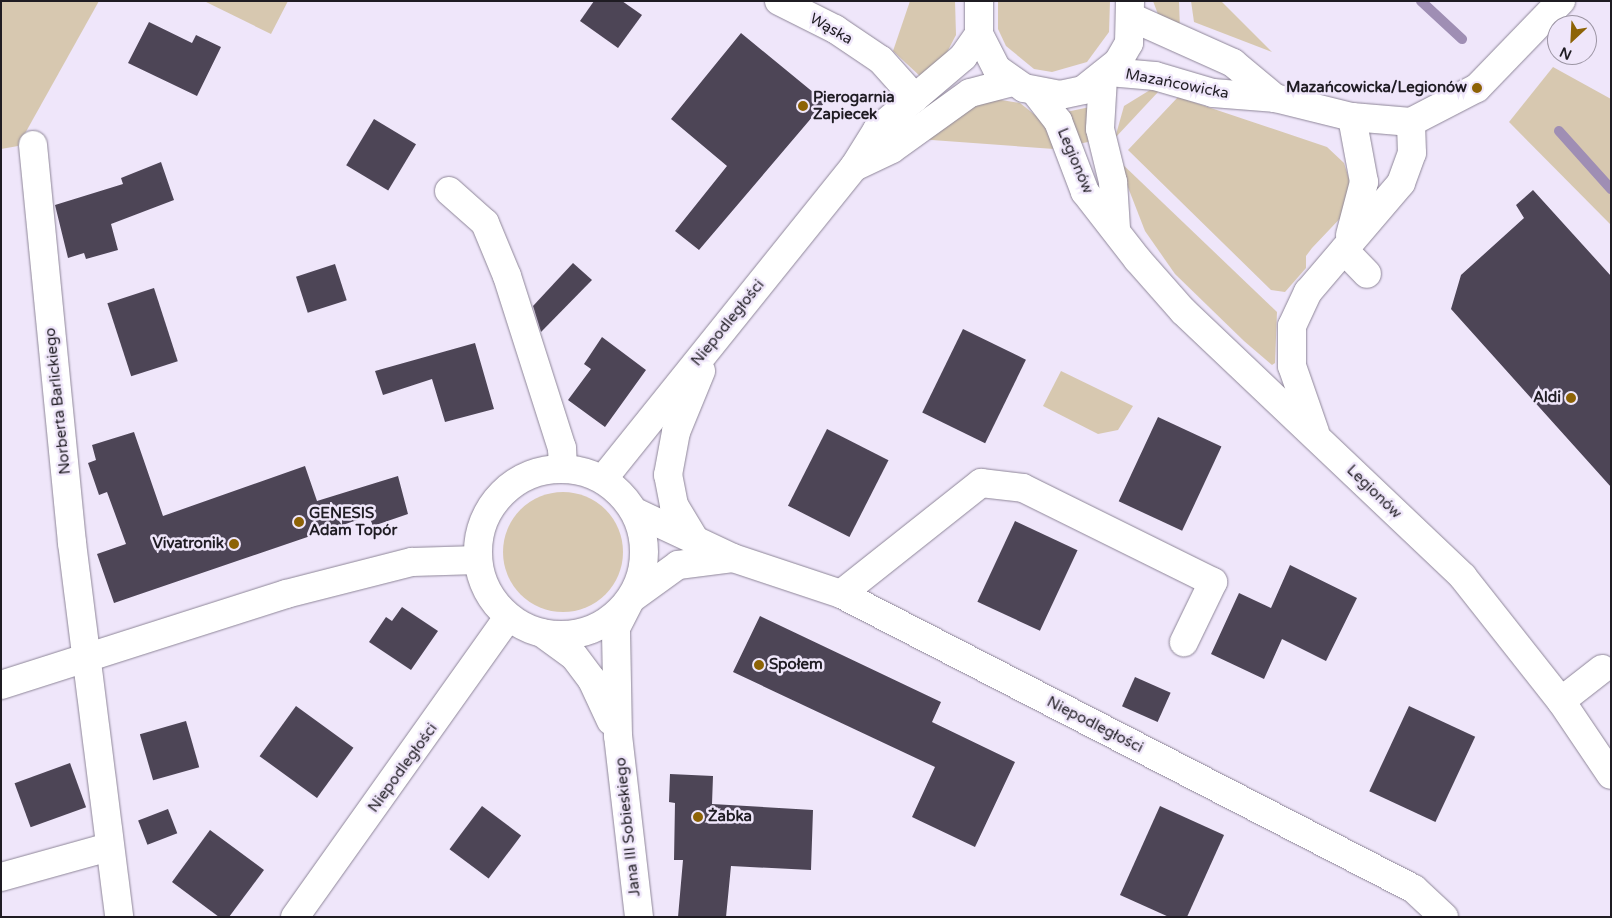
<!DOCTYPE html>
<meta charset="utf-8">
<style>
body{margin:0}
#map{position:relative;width:1612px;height:918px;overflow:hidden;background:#efe6fa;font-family:"Varela Round",sans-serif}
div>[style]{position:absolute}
.green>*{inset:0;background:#d7c8b0}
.round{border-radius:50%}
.stream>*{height:10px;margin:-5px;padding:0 5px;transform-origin:5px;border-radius:5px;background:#9f8eb4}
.building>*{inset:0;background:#4d4556;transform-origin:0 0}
.roads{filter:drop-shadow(0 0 1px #8e8698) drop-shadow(0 0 1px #8e8698)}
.minor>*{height:28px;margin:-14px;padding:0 14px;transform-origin:14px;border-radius:14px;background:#fff}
.minor>.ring{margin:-14px;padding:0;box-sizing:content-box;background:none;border:28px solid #fff;border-radius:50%}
.dots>*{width:14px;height:14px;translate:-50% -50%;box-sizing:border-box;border:2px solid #efe6fa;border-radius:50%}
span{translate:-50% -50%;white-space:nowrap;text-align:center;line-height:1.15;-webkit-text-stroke:5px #efe6fa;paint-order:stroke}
.street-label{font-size:15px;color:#1f1c23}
.poi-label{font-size:15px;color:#1f1c23;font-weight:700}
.right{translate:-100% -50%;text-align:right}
.left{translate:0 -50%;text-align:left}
.frame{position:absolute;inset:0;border:2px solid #1f1c23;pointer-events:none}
.north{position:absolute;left:1547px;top:15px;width:50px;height:50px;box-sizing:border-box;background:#efe6fa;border:1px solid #9c95a4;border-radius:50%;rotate:205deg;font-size:14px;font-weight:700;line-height:20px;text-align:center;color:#1f1c23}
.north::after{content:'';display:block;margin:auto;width:18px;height:22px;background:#8d6306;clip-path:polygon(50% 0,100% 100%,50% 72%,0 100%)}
</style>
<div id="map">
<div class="green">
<i style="clip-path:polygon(1px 1px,99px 1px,18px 146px,1px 149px)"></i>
<i style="clip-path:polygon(204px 1px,288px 1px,271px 34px)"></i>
<i style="clip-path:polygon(910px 1px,955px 1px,956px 35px,943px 60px,922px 78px,893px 51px)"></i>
<i style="clip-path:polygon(998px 1px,1110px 1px,1109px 32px,1087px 62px,1052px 72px,1034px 69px,1006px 46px,998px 29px)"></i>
<i style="clip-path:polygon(1153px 1px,1179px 1px,1180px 31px,1159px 17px)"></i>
<i style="clip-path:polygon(1191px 1px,1221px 1px,1272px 52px,1194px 22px)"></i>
<i style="clip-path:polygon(1553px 67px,1611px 99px,1611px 225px,1509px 122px)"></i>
<i style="clip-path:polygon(1150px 90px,1159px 91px,1115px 138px,1124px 106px)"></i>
<i style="clip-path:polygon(1178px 97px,1327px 147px,1344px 163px,1351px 185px,1348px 210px,1312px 248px,1306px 256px,1306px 268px,1285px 292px,1271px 290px,1128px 150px)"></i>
<i style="clip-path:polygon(989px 98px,1020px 103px,1045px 123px,1054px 149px,918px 139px)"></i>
<i style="clip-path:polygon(1090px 107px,1092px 141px,1079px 144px,1066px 112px)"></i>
<i style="clip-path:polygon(1117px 159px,1277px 312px,1275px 363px,1272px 365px,1244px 341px,1175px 274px,1145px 231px)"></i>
<i style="clip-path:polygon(1061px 371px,1133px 406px,1118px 430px,1098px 434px,1043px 406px)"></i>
<i class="round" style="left:503px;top:492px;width:120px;height:120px"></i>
</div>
<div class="stream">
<i style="left:1421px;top:1px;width:56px;rotate:42.8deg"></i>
<i style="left:1559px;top:131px;width:78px;rotate:48.1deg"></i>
</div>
<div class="building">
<i style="clip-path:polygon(594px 1px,622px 1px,642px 15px,618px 48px,580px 21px)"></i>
<i style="clip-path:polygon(149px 22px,192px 43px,196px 35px,221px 47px,197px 96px,128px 63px)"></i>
<i style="clip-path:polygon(741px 33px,825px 102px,699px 250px,675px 231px,727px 166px,671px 119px)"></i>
<i style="left:374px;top:119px;width:49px;height:54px;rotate:31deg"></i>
<i style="clip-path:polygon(161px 162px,174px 200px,111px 224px,118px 250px,86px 259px,84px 253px,68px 258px,55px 205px,123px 184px,121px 178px)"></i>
<i style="clip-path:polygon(1533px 190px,1611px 276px,1611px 487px,1451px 309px,1461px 275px,1524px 218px,1516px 205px)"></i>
<i style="clip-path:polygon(573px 263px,592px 280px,541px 332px,533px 306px)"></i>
<i style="left:335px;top:264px;width:38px;height:41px;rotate:72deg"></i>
<i style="left:154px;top:288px;width:77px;height:49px;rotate:72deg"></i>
<i style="left:963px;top:329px;width:70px;height:93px;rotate:26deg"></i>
<i style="clip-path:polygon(602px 337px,646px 370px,605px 427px,568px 400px,591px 369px,584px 364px)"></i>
<i style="clip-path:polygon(475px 343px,494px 409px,445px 422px,432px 379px,383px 395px,375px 371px)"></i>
<i style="left:1158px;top:417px;width:70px;height:93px;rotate:25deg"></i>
<i style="left:827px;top:429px;width:69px;height:86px;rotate:27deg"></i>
<i style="clip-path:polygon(134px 432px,163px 516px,305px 466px,317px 501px,398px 476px,408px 514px,373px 526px,369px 516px,114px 603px,97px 554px,126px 544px,107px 492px,99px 495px,88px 463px,96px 460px,92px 445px)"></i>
<i style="left:1015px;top:521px;width:69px;height:89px;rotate:25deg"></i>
<i style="clip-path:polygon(1290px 565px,1357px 598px,1326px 661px,1282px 639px,1264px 679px,1211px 654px,1239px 593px,1271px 608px)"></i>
<i style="clip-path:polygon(402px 607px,438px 631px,411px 670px,369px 642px,386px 617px,392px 621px)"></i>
<i style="clip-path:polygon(760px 616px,941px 702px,932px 722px,1015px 762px,975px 847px,912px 817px,935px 767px,733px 672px)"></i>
<i style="left:1135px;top:677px;width:39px;height:32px;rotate:24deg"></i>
<i style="left:296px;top:706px;width:71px;height:62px;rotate:36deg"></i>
<i style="left:1409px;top:706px;width:73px;height:94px;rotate:25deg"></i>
<i style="left:186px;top:721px;width:48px;height:48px;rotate:74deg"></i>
<i style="left:70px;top:763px;width:47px;height:59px;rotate:70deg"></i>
<i style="clip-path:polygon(670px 774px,713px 776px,712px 804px,813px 810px,811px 870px,731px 866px,726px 917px,678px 917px,683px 860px,674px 860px,675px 803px,669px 802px)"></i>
<i style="left:482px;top:806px;width:49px;height:54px;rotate:37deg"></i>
<i style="clip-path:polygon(1160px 806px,1224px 835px,1187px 917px,1169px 917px,1120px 895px)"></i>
<i style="left:168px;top:809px;width:26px;height:32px;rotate:69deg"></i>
<i style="clip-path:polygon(210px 830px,264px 870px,229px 917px,219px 917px,172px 882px)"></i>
</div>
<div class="roads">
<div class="minor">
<i style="left:779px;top:1px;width:63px;rotate:26.6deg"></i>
<i style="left:835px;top:29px;width:55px;rotate:34deg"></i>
<i style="left:881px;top:60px;width:51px;rotate:48.2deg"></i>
<i style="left:979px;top:1px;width:33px;rotate:90deg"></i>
<i style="left:979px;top:34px;width:39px;rotate:63deg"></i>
<i style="left:997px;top:69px;width:33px;rotate:35deg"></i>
<i style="left:1024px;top:88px;width:37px;rotate:11deg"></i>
<i style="left:1060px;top:95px;width:24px;rotate:-12deg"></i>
<i style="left:1083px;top:90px;width:45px;rotate:-38.7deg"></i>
<i style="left:1118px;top:62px;width:22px;rotate:-60deg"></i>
<i style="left:1129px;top:43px;width:42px;rotate:-88.6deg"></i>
<i style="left:1133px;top:18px;width:110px;rotate:24.2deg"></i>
<i style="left:1233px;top:63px;width:55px;rotate:39.8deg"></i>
<i style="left:1109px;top:72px;width:46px;rotate:5deg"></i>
<i style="left:1155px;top:76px;width:60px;rotate:16.3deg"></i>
<i style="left:1213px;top:93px;width:62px;rotate:4.6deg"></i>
<i style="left:1275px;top:98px;width:79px;rotate:13.9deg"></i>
<i style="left:1352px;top:117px;width:59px;rotate:4.8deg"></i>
<i style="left:1411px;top:122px;width:74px;rotate:-27.3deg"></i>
<i style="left:1477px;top:88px;width:121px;rotate:-46deg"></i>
<i style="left:1103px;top:78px;width:51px;rotate:93.4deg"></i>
<i style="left:1100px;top:129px;width:55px;rotate:76.2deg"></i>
<i style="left:1113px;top:182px;width:46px;rotate:86.3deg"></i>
<i style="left:1036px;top:93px;width:36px;rotate:52deg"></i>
<i style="left:1058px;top:121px;width:76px;rotate:69.2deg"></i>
<i style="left:1085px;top:192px;width:86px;rotate:52.1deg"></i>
<i style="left:1138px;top:260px;width:68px;rotate:48.6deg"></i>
<i style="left:1183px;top:311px;width:386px;rotate:43.5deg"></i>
<i style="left:1463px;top:577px;width:158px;rotate:51.7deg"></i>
<i style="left:1561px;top:701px;width:89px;rotate:56deg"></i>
<i style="left:33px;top:145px;width:400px;rotate:84.4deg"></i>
<i style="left:72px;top:543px;width:377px;rotate:82.8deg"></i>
<i style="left:854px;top:167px;width:42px;rotate:-25.3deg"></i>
<i style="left:892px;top:149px;width:96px;rotate:-35.7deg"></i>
<i style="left:970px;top:93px;width:43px;rotate:-14.7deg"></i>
<i style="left:449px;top:191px;width:48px;rotate:41.6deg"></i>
<i style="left:485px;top:223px;width:57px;rotate:67.5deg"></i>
<i style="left:507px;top:276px;width:181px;rotate:72.3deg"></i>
<i style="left:562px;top:448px;width:21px;rotate:87deg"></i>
<i style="left:1350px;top:235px;width:55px;rotate:-75.2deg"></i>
<i style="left:1364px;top:182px;width:66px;rotate:-100.5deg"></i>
<i style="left:1344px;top:250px;width:33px;rotate:46deg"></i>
<i style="left:1315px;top:432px;width:70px;rotate:-109.2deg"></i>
<i style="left:1292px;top:366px;width:40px;rotate:-90deg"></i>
<i style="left:1292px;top:326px;width:38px;rotate:-65deg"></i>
<i style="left:1308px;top:292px;width:143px;rotate:-49.5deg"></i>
<i style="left:1401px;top:183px;width:32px;rotate:-70deg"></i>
<i style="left:1412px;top:153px;width:31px;rotate:-92deg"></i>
<i class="ring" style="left:478px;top:469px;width:138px;height:138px"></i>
<i style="left:603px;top:479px;width:400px;rotate:-51.2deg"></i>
<i style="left:854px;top:167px;width:44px;rotate:-58.1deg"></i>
<i style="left:877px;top:130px;width:113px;rotate:-40.3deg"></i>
<i style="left:963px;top:57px;width:28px;rotate:-55deg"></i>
<i style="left:635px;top:512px;width:108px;rotate:25.1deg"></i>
<i style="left:733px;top:558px;width:114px;rotate:18.4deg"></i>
<i style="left:841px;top:594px;width:644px;rotate:27.24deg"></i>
<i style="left:1414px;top:889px;width:41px;rotate:43deg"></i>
<i style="left:695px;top:540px;width:41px;rotate:-121deg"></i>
<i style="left:674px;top:505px;width:31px;rotate:-101deg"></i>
<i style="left:668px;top:475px;width:44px;rotate:-79.5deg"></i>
<i style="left:676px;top:432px;width:66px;rotate:-67.7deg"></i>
<i style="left:841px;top:594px;width:179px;rotate:-38.4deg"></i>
<i style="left:981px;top:483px;width:42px;rotate:6.8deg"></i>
<i style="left:1023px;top:488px;width:212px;rotate:26.3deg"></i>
<i style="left:1213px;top:582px;width:67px;rotate:115.8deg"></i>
<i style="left:542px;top:633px;width:39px;rotate:36deg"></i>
<i style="left:574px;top:656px;width:30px;rotate:53deg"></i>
<i style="left:592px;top:680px;width:45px;rotate:65.1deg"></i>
<i style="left:1px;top:685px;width:299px;rotate:-17.7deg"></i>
<i style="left:286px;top:594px;width:130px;rotate:-14.3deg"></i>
<i style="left:412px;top:562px;width:66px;rotate:-1.7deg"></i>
<i style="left:1561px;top:701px;width:52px;rotate:-38deg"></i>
<i style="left:1px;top:877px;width:112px;rotate:-15.5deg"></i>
<i style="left:295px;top:917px;width:368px;rotate:-54.6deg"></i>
<i style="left:639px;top:917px;width:182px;rotate:-96.6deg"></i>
<i style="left:618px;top:736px;width:108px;rotate:-91.1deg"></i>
<i style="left:616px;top:628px;width:33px;rotate:-63deg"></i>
<i style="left:631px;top:599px;width:58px;rotate:-35.9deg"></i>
<i style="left:678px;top:565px;width:55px;rotate:-7.3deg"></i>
</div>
</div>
<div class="dots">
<i style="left:1477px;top:88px;background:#8d6306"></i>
<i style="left:803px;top:106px;background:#8d6306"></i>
<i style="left:1571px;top:398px;background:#8d6306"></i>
<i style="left:299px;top:522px;background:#8d6306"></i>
<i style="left:234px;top:544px;background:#8d6306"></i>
<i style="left:759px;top:665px;background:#8d6306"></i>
<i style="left:698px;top:817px;background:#8d6306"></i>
</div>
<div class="street-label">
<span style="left:831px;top:29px;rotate:30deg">Wąska</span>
<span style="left:1177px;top:84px;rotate:11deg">Mazańcowicka</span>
<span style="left:1075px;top:161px;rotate:67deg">Legionów</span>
<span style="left:728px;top:323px;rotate:-51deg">Niepodległości</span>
<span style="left:58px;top:401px;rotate:-96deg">Norberta Barlickiego</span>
<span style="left:1374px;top:492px;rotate:44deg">Legionów</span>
<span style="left:1095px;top:725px;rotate:27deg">Niepodległości</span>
<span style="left:403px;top:768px;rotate:-54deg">Niepodległości</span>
<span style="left:628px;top:827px;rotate:-96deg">Jana III Sobieskiego</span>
</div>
<div class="poi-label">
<span class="right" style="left:1467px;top:88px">Mazańcowicka/Legionów</span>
<span class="left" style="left:813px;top:106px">Pierogarnia<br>Zapiecek</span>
<span class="right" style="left:1561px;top:398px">Aldi</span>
<span class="left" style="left:309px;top:522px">GENESIS<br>Adam Topór</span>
<span class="right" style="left:224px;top:544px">Vivatronik</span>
<span class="left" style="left:769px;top:665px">Społem</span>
<span class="left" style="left:708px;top:817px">Żabka</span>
</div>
<div class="frame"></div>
<div class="north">N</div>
</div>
